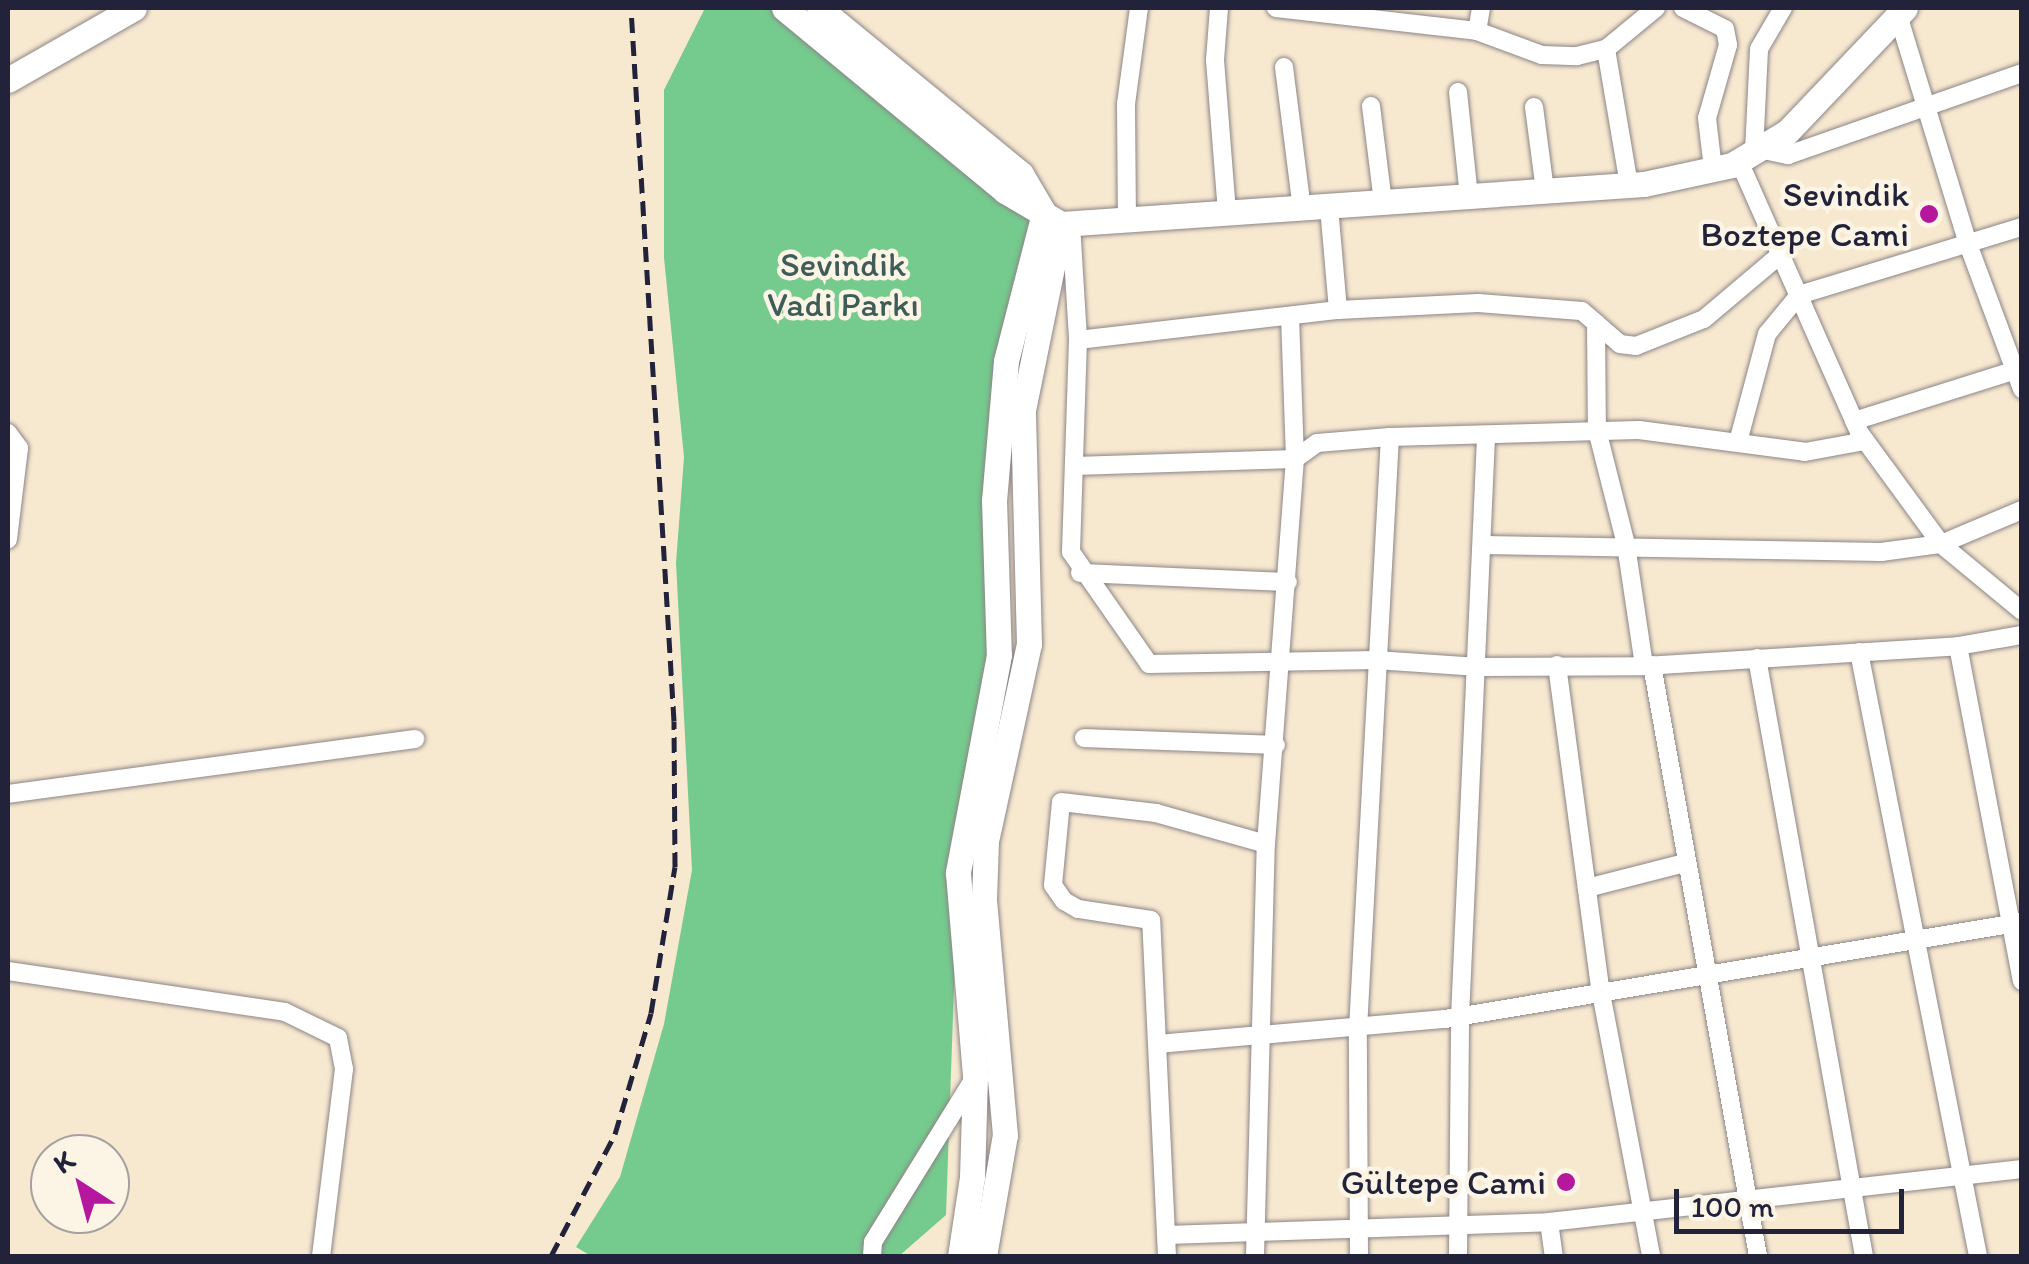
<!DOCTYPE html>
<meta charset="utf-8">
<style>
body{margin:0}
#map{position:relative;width:2029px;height:1264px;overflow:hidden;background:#f7e8d0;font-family:Itim,sans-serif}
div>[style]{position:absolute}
.green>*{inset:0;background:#75ca8e}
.roads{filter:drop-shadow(0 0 2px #8c8586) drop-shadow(0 0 2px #8c8586)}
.street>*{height:18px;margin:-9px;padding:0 9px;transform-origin:9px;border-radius:9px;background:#fff}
.secondary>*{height:25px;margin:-12.5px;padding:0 12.5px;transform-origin:12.5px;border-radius:12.5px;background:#fff}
.rail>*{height:5px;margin-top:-2.5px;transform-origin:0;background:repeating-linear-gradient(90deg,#22223b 0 15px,transparent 0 23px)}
.dots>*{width:28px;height:28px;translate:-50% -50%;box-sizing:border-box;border:5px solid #fcf5e5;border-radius:50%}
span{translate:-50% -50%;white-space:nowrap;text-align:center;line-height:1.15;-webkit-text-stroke:9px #fcf5e5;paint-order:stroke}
.poi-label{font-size:35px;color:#22223b}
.right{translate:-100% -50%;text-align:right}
.park-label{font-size:35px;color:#3f5d58}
.frame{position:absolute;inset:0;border:10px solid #22223b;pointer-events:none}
.north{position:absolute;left:30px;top:1134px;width:100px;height:100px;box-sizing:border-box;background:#fcf5e5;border:2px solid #a5a1a1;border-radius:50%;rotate:324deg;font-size:28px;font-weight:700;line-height:40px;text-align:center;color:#22223b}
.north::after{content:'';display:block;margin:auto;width:35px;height:45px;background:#b5179e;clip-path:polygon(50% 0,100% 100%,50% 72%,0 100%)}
.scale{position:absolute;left:1674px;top:1189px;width:230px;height:45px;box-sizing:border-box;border:5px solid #22223b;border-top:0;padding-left:12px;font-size:30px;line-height:35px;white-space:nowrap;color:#22223b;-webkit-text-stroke:8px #fcf5e5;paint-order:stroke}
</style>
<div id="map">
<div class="green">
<i style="clip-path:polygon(705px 8px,776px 8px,1044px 213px,1020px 291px,999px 594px,958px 873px,946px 1215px,899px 1256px,591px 1256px,576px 1247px,620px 1177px,664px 1024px,692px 870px,676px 563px,684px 457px,664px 258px,664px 90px)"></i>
</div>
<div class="roads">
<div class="street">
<i style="left:1219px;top:8px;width:52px;rotate:94.4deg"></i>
<i style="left:1215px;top:60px;width:154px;rotate:85.5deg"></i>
<i style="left:1276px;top:8px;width:202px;rotate:6.5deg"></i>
<i style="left:1477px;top:31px;width:69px;rotate:20.3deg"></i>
<i style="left:1542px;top:55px;width:35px;rotate:2deg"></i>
<i style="left:1577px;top:56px;width:30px;rotate:-14deg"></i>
<i style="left:1606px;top:49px;width:65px;rotate:-39.4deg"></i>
<i style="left:1683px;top:8px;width:47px;rotate:26.6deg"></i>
<i style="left:1725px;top:29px;width:16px;rotate:79deg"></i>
<i style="left:1728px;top:45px;width:76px;rotate:106deg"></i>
<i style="left:1707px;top:118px;width:51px;rotate:83.3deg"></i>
<i style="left:1898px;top:15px;width:239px;rotate:73deg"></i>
<i style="left:1968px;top:244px;width:155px;rotate:69.6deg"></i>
<i style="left:1477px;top:31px;width:23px;rotate:-80deg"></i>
<i style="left:1606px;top:49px;width:138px;rotate:80.4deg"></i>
<i style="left:1284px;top:67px;width:143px;rotate:82.8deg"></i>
<i style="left:1458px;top:92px;width:105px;rotate:84deg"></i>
<i style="left:1371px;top:106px;width:98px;rotate:82.9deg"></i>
<i style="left:1534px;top:107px;width:84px;rotate:82.5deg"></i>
<i style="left:1759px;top:149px;width:30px;rotate:12deg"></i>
<i style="left:1788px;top:155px;width:248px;rotate:-19.3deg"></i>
<i style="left:1754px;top:152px;width:103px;rotate:-87.2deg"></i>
<i style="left:1759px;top:49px;width:48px;rotate:-59.7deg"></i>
<i style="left:1739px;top:161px;width:296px;rotate:66.1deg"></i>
<i style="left:1859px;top:432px;width:139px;rotate:53.8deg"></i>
<i style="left:1941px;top:544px;width:105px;rotate:39.6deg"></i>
<i style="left:1329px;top:207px;width:103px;rotate:85deg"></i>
<i style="left:1127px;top:221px;width:117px;rotate:-90.5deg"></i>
<i style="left:1126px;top:104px;width:97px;rotate:-82.3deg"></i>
<i style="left:1071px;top:224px;width:116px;rotate:86.5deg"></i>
<i style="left:1078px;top:340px;width:212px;rotate:91.9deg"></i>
<i style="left:1071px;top:552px;width:136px;rotate:55.1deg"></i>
<i style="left:1149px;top:664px;width:227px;rotate:-1deg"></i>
<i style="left:1376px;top:660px;width:103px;rotate:3.9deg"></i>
<i style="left:1479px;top:667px;width:165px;rotate:-0.3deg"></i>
<i style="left:1644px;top:666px;width:315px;rotate:-3.6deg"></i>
<i style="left:1958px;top:646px;width:65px;rotate:-9.8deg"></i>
<i style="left:1596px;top:323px;width:107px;rotate:89.5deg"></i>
<i style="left:1597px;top:430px;width:119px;rotate:75.8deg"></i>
<i style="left:1626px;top:545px;width:122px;rotate:81.5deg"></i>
<i style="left:1078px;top:340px;width:262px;rotate:-6.6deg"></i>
<i style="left:1338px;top:310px;width:140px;rotate:-2.9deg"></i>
<i style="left:1478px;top:303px;width:104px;rotate:4.4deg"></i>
<i style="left:1582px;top:311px;width:50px;rotate:41deg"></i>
<i style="left:1620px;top:344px;width:16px;rotate:7deg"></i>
<i style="left:1636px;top:346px;width:73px;rotate:-21.7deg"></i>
<i style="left:1704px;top:319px;width:101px;rotate:-40.2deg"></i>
<i style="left:1854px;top:421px;width:176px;rotate:-17.5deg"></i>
<i style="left:8px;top:433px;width:19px;rotate:54deg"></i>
<i style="left:19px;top:448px;width:92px;rotate:96.9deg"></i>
<i style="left:1738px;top:442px;width:112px;rotate:-75deg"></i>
<i style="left:1767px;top:334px;width:50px;rotate:-50.6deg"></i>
<i style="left:1799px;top:295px;width:233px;rotate:-17deg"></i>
<i style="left:1074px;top:466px;width:221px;rotate:-1.8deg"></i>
<i style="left:1295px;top:459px;width:27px;rotate:-36deg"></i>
<i style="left:1317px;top:443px;width:73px;rotate:-4.7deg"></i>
<i style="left:1390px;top:437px;width:249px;rotate:-1.6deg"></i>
<i style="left:1639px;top:430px;width:167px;rotate:7.5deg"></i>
<i style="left:1805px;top:452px;width:61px;rotate:-10.4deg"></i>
<i style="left:1484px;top:545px;width:397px;rotate:1deg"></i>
<i style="left:1881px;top:552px;width:61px;rotate:-7.6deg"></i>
<i style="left:1941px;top:544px;width:88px;rotate:-22.8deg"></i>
<i style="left:1080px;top:573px;width:208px;rotate:2.5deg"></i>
<i style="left:1958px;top:646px;width:341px;rotate:79.2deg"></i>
<i style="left:1859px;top:652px;width:616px;rotate:78.85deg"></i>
<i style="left:1757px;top:658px;width:607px;rotate:79.86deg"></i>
<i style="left:1557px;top:665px;width:331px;rotate:82.4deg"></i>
<i style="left:1601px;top:993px;width:268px;rotate:79.2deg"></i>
<i style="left:1652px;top:665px;width:600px;rotate:79.83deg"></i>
<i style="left:1084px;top:738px;width:192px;rotate:2.1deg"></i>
<i style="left:8px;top:794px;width:411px;rotate:-7.7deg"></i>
<i style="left:1587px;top:888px;width:101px;rotate:-14.3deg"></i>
<i style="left:8px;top:971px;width:280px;rotate:8.4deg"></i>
<i style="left:285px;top:1012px;width:59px;rotate:26.1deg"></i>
<i style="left:338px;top:1038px;width:32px;rotate:79deg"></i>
<i style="left:344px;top:1069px;width:188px;rotate:97deg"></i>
<i style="left:1158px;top:1044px;width:288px;rotate:-5deg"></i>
<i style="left:1445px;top:1019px;width:585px;rotate:-9.54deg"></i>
<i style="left:1549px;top:1222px;width:34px;rotate:82deg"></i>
<i style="left:1167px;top:1235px;width:382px;rotate:-1.9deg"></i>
<i style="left:1549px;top:1222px;width:476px;rotate:-6.4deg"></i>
<i style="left:872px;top:1256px;width:14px;rotate:-86deg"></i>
<i style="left:873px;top:1242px;width:188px;rotate:-58.3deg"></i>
<i style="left:1167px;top:1256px;width:336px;rotate:-92.7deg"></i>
<i style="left:1151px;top:920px;width:74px;rotate:-171.4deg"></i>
<i style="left:1078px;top:909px;width:16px;rotate:-150deg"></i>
<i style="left:1064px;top:901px;width:19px;rotate:-125deg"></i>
<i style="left:1053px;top:885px;width:83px;rotate:-84.5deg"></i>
<i style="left:1061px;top:802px;width:96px;rotate:6.6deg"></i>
<i style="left:1156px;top:813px;width:114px;rotate:15.7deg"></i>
<i style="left:1255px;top:1256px;width:412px;rotate:-88.5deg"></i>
<i style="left:1266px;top:844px;width:386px;rotate:-85.7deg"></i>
<i style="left:1295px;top:459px;width:143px;rotate:-92deg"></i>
<i style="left:1359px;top:1256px;width:227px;rotate:-90.3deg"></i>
<i style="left:1358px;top:1029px;width:593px;rotate:-86.91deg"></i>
<i style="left:1458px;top:1256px;width:239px;rotate:-89.5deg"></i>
<i style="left:1460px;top:1017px;width:581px;rotate:-87.43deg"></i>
</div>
<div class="secondary">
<i style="left:784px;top:8px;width:287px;rotate:39.6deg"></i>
<i style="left:1005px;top:191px;width:65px;rotate:30.5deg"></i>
<i style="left:1061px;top:224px;width:584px;rotate:-3.92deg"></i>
<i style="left:1644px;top:184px;width:90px;rotate:-12.2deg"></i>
<i style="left:1732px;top:165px;width:64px;rotate:-31deg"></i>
<i style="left:1787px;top:132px;width:171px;rotate:-46.4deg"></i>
<i style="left:819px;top:8px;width:261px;rotate:39.4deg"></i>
<i style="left:1021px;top:174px;width:45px;rotate:59.5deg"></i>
<i style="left:1044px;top:213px;width:153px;rotate:104.4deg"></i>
<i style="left:1006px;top:361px;width:140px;rotate:94.9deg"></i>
<i style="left:994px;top:500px;width:155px;rotate:88.2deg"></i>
<i style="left:999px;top:655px;width:222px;rotate:100.7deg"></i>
<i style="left:958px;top:873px;width:205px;rotate:85.2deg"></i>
<i style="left:975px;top:1077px;width:100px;rotate:91.7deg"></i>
<i style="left:972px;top:1177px;width:80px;rotate:98.6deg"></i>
<i style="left:8px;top:80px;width:145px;rotate:-29.7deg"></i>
<i style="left:984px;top:1256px;width:123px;rotate:-80.2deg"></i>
<i style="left:1005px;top:1135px;width:237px;rotate:-95.1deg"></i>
<i style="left:984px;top:899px;width:58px;rotate:-88deg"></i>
<i style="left:986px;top:841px;width:202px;rotate:-77.7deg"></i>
<i style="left:1029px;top:644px;width:234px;rotate:-91.5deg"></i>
<i style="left:1023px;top:410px;width:190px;rotate:-78.5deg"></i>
</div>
</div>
<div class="rail">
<i style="left:551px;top:1256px;width:138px;rotate:-62.3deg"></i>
<i style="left:615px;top:1134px;width:126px;rotate:-73.4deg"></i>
<i style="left:651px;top:1013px;width:148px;rotate:-80.7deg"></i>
<i style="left:675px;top:867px;width:146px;rotate:-90.4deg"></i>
<i style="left:674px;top:721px;width:714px;rotate:-93.45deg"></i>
</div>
<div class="dots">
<i style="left:1929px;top:214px;background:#b5179e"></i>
<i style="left:1566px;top:1182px;background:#b5179e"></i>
</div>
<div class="poi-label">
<span class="right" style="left:1909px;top:214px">Sevindik<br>Boztepe Cami</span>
<span class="right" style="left:1546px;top:1182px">Gültepe Cami</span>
</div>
<div class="park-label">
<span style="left:843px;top:284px">Sevindik<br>Vadi Parkı</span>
</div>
<div class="frame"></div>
<div class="north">K</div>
<div class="scale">100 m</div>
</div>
